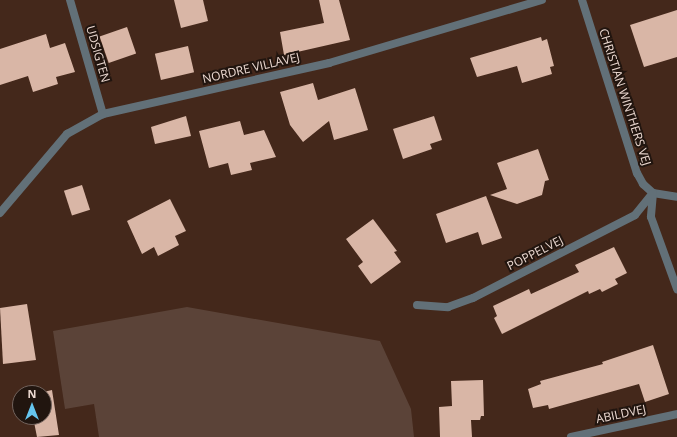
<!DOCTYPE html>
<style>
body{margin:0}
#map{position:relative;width:677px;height:437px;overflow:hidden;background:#44281b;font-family:"Open Sans",sans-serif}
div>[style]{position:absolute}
.green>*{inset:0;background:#5b4338}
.building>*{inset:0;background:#d9b6a6;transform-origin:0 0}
.minor>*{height:8px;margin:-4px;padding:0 4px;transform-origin:4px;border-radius:4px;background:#627078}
span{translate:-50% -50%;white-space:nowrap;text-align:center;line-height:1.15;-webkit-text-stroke:4px #21150f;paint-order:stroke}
.street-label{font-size:12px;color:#ecd9d1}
.north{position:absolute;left:12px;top:385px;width:40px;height:40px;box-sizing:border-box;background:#21150f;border:1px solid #72635d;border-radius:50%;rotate:0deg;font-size:11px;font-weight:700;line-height:16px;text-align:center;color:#ecd9d1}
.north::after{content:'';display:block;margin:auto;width:14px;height:18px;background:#65c5ef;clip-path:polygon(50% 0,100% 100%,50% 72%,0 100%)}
</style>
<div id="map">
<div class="green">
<i style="clip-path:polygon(187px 307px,380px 341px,411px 409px,414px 437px,99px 437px,94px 404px,65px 409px,53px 331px)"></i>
</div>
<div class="building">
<i style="clip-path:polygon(174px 0,203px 0,208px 21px,181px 28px)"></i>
<i style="clip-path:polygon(319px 0,339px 0,350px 40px,284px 55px,280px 32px,324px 23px)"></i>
<i style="clip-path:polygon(677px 10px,677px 57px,644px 67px,630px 25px)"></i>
<i style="left:127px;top:27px;width:28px;height:29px;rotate:71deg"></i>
<i style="clip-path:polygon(46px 34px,50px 48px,65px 43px,75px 72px,56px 77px,58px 84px,33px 92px,28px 76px,0 85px,0 49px)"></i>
<i style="clip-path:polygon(541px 37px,542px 41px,547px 39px,554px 66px,550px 67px,552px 74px,522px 83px,517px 66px,477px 77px,470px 58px)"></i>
<i style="left:188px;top:46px;width:27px;height:34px;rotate:77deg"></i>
<i style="clip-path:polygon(313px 83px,318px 100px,355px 88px,368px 130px,334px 140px,329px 121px,303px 142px,290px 125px,280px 92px)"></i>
<i style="clip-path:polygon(186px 116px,191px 136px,155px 144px,151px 127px)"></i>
<i style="clip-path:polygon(434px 116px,442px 140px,430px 144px,432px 149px,403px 159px,393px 129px)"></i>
<i style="clip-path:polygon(240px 121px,244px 135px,264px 130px,276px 157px,250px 163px,252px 170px,231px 175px,228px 163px,209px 168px,199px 131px)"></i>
<i style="clip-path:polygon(538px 149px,549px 180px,545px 181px,542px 195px,517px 204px,490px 195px,507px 189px,497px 163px)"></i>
<i style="left:82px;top:185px;width:26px;height:19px;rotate:72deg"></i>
<i style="clip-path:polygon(486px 196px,502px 238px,482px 245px,478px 232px,446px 243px,436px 214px)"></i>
<i style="clip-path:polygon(170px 199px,186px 231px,175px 236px,179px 245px,158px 256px,154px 247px,142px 254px,127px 221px)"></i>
<i style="clip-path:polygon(373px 219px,397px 251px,394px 252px,401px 262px,371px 284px,358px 266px,363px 262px,346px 239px)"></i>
<i style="clip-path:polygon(614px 247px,627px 273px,615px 279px,618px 284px,602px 292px,600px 289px,589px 294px,588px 291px,502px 334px,494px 318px,497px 316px,493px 306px,529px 289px,531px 294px,579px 272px,575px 265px)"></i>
<i style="clip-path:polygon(27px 304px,36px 360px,3px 364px,0 308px)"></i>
<i style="clip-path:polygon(653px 345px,669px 394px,645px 402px,639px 384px,549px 409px,548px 405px,533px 408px,528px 389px,541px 384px,540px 381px,603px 364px,602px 362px)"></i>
<i style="clip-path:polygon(483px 380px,484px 416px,481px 416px,480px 420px,471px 420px,472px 437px,440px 437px,439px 407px,452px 406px,451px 381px)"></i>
<i style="clip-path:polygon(52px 390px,59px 435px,37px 437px,33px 417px,44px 417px,44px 393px,39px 393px)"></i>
</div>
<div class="minor">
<i style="left:70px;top:0;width:119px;rotate:73.9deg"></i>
<i style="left:582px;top:0;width:182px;rotate:72.4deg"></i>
<i style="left:637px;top:173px;width:13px;rotate:61deg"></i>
<i style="left:643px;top:184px;width:13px;rotate:42deg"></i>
<i style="left:653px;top:193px;width:24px;rotate:9deg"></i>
<i style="left:653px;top:193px;width:24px;rotate:95deg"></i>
<i style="left:651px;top:217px;width:77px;rotate:70.1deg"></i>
<i style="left:0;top:213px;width:104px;rotate:-49.7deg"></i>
<i style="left:67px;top:134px;width:41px;rotate:-29.1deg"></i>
<i style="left:103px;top:114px;width:232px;rotate:-12.7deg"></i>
<i style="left:329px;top:63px;width:222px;rotate:-16.5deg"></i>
<i style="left:417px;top:305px;width:31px;rotate:4deg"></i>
<i style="left:448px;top:307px;width:27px;rotate:-20deg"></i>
<i style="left:473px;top:298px;width:182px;rotate:-27.1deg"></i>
<i style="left:635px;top:215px;width:28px;rotate:-51deg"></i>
<i style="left:571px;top:437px;width:108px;rotate:-12.2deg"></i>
</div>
<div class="street-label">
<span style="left:98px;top:54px;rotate:74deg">UDSIGTEN</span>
<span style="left:251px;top:68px;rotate:-13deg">NORDRE VILLAVEJ</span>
<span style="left:625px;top:97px;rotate:72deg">CHRISTIAN WINTHERS VEJ</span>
<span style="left:535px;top:253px;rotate:-27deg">POPPELVEJ</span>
<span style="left:621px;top:414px;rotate:-12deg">ABILDVEJ</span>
</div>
<div class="north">N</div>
</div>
